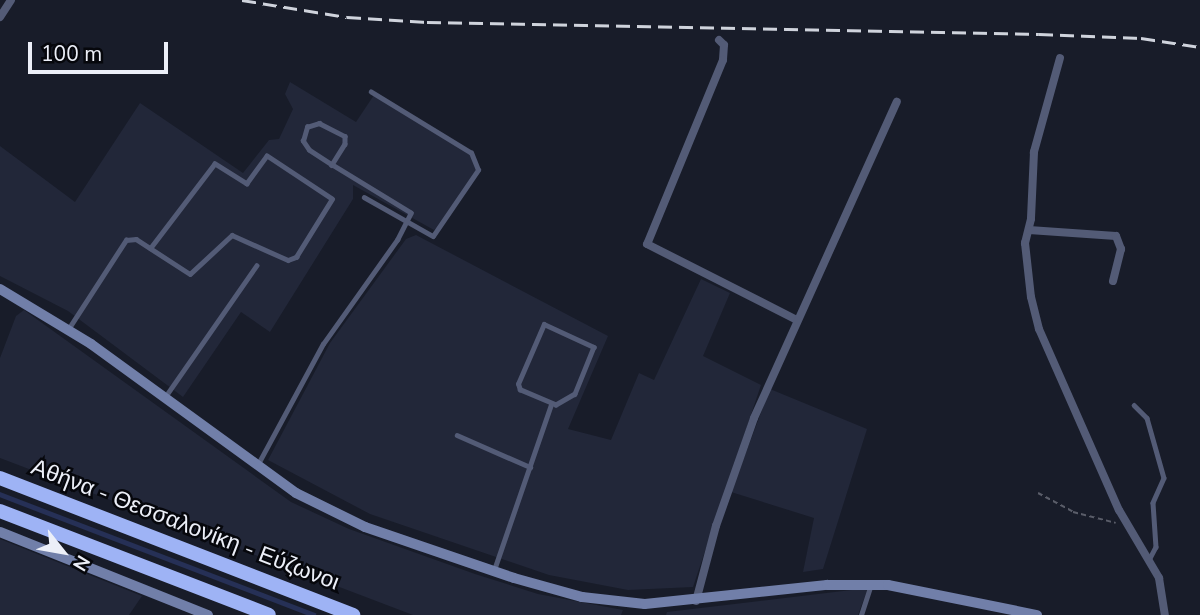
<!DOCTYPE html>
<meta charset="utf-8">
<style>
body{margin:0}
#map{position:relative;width:1200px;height:615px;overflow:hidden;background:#181c29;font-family:"Nunito Sans",sans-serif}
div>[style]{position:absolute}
.built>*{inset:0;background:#222739}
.green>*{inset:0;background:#263056;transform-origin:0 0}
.path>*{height:2px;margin-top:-1px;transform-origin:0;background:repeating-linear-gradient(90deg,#5a5d69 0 5px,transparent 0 8.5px)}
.lane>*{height:4.5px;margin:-2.25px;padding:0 2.25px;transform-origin:2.25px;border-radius:2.25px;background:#535b76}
.street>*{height:8px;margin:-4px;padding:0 4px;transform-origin:4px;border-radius:4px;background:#535b76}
.secondary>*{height:10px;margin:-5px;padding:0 5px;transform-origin:5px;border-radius:5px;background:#717fa9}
.highway>*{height:14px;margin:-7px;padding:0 7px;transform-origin:7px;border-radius:7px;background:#9eb3f5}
.rail>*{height:2.5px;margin-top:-1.25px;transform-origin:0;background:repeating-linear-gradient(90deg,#cfd3dc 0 14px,transparent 0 21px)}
span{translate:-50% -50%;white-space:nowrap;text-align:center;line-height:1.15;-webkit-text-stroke:5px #06070c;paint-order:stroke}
.street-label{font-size:23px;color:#eceff8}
.north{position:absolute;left:28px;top:517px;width:70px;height:70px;-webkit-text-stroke:5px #06070c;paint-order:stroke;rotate:121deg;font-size:19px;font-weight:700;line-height:28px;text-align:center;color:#eceff8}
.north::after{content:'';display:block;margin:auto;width:24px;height:32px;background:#eceff8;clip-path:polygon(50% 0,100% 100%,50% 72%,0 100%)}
.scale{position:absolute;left:28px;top:42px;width:140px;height:32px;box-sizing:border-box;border:4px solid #eceff8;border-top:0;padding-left:9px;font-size:21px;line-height:24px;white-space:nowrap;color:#eceff8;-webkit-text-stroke:5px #06070c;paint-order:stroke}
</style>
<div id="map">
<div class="built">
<i style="clip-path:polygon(290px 82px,356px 122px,374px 95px,469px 154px,477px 164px,475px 174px,440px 226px,434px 230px,353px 185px,353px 199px,270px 332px,241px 312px,183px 397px,68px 311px,0 276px,0 146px,75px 202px,140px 103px,243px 173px,269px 140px,279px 139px,293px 109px,285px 94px)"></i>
<i style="clip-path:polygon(416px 235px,608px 336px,568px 429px,611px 440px,639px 373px,654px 380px,701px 279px,730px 293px,703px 356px,761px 385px,693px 587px,628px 590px,549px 575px,370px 514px,268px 460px,330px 343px,406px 239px)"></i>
<i style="clip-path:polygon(24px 310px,291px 502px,349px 529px,475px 574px,538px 594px,623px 610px,621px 615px,413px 615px,0 458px,0 358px,16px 316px)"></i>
<i style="clip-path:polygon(770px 389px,867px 429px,823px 569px,803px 572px,814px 518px,731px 492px)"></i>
<i style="clip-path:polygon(0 539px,142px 596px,129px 615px,0 615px)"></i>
<i style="clip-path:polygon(868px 588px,858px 615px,666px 615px,667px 612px)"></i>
</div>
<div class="green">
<i style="left:0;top:492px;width:339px;height:5px;rotate:21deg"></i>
</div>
<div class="path">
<i style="left:1038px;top:493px;width:40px;rotate:28deg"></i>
<i style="left:1073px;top:512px;width:44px;rotate:14.3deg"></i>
</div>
<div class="lane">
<i style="left:364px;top:197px;width:79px;rotate:29.5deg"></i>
<i style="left:433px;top:236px;width:80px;rotate:-55.7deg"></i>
<i style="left:478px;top:170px;width:18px;rotate:-112deg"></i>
<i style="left:471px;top:153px;width:117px;rotate:-148.6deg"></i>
<i style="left:544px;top:324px;width:55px;rotate:24.7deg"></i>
<i style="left:594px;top:347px;width:51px;rotate:112deg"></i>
<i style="left:575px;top:394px;width:22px;rotate:150deg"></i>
<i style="left:556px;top:405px;width:39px;rotate:-157deg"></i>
<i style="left:520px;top:390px;width:6px;rotate:-108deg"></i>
<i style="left:518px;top:384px;width:65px;rotate:-66.6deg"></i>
<i style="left:69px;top:328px;width:105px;rotate:-57.1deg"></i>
<i style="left:126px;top:240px;width:10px;rotate:-6deg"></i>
<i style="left:136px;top:239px;width:64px;rotate:32.9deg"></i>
<i style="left:190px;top:274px;width:57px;rotate:-42.9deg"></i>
<i style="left:232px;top:235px;width:61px;rotate:24.1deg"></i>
<i style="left:288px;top:260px;width:9px;rotate:-21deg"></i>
<i style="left:296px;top:257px;width:68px;rotate:-58.2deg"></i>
<i style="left:332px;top:199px;width:78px;rotate:-146.5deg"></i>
<i style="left:267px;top:156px;width:34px;rotate:126deg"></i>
<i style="left:247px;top:184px;width:38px;rotate:-148deg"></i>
<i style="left:215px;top:164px;width:106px;rotate:127.3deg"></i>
<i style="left:165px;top:397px;width:160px;rotate:-55.2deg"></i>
<i style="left:1134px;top:405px;width:18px;rotate:45deg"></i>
<i style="left:1147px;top:418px;width:62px;rotate:74.2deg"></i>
<i style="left:1164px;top:478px;width:27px;rotate:114deg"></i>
<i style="left:1153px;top:503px;width:44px;rotate:86.1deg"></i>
<i style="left:1156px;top:547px;width:15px;rotate:118deg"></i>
<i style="left:457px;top:435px;width:80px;rotate:23.7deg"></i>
<i style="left:258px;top:464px;width:136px;rotate:-61.6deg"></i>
<i style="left:323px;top:344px;width:128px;rotate:-54.6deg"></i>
<i style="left:397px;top:240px;width:30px;rotate:-63deg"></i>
<i style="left:411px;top:213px;width:92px;rotate:-148.7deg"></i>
<i style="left:332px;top:165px;width:27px;rotate:-147deg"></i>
<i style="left:309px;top:150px;width:11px;rotate:-124deg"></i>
<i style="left:303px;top:141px;width:15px;rotate:-74deg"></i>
<i style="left:307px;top:127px;width:13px;rotate:-18deg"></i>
<i style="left:319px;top:123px;width:29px;rotate:27deg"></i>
<i style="left:345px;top:136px;width:8px;rotate:90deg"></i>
<i style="left:345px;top:144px;width:25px;rotate:122deg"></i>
<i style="left:494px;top:570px;width:176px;rotate:-71deg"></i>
<i style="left:861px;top:615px;width:32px;rotate:-72deg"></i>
</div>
<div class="street">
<i style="left:0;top:17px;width:20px;rotate:-57deg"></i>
<i style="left:719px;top:40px;width:7px;rotate:45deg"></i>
<i style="left:724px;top:45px;width:15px;rotate:94deg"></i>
<i style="left:723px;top:60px;width:199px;rotate:112.4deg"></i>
<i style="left:647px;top:244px;width:168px;rotate:26.9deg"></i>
<i style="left:1060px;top:58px;width:98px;rotate:105.5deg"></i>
<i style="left:1034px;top:152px;width:67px;rotate:92.6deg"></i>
<i style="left:1031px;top:219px;width:25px;rotate:104deg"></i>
<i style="left:1025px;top:243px;width:54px;rotate:83.7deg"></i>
<i style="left:1031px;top:297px;width:33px;rotate:76deg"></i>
<i style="left:1039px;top:329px;width:198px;rotate:66.2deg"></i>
<i style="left:1119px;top:510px;width:79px;rotate:59.5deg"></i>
<i style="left:1159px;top:578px;width:37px;rotate:81deg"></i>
<i style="left:1029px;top:230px;width:87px;rotate:3.9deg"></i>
<i style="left:1116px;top:236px;width:14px;rotate:69deg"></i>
<i style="left:1121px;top:249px;width:33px;rotate:104deg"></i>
<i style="left:696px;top:601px;width:78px;rotate:-75.1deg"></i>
<i style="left:716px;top:526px;width:114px;rotate:-70.6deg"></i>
<i style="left:754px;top:418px;width:347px;rotate:-65.7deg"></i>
</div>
<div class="secondary">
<i style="left:0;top:289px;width:106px;rotate:31.1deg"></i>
<i style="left:91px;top:344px;width:253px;rotate:36deg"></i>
<i style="left:296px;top:493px;width:77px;rotate:26.2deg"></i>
<i style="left:365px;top:527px;width:157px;rotate:18.9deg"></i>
<i style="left:514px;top:578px;width:71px;rotate:15.6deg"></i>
<i style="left:582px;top:597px;width:63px;rotate:6.3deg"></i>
<i style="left:645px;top:604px;width:183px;rotate:-6deg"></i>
<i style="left:827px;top:585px;width:61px"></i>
<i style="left:888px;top:585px;width:152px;rotate:11.4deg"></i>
<i style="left:0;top:532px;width:224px;rotate:21.8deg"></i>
</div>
<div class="highway">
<i style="left:0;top:478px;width:379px;rotate:21.2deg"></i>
<i style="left:0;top:511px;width:288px;rotate:21.1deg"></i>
</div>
<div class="rail">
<i style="left:242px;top:0;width:106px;rotate:9.2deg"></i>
<i style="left:347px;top:17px;width:80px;rotate:3.6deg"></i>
<i style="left:427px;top:22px;width:612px;rotate:1.12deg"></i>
<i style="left:1039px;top:34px;width:102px;rotate:2.2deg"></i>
<i style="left:1141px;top:38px;width:60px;rotate:8.7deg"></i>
</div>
<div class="street-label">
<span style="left:185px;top:525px;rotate:21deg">Αθήνα - Θεσσαλονίκη - Εύζωνοι</span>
</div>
<div class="north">N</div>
<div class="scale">100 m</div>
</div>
